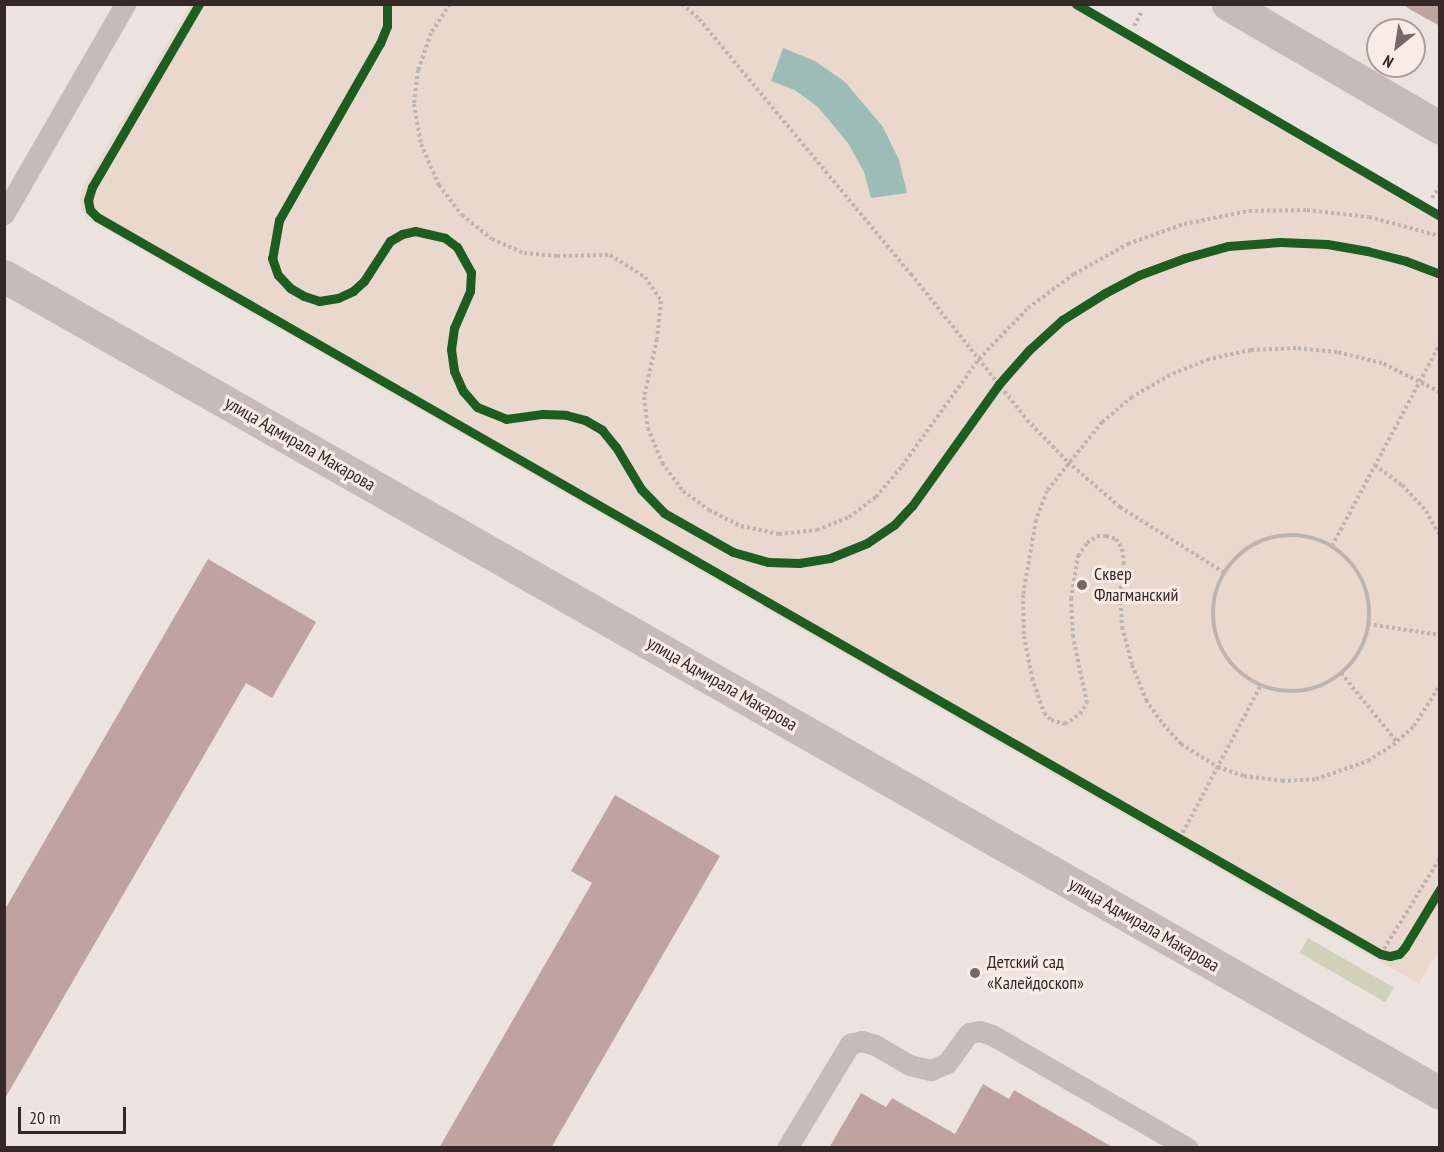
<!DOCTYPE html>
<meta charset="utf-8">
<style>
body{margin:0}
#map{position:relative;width:1444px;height:1152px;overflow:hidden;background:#ece3df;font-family:"PT Sans Narrow",sans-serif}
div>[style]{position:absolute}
.green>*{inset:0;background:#d1d0b9;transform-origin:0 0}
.plaza>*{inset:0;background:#ead7ce}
.water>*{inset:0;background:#9cbdb6}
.building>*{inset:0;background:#bfa3a1}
.path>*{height:4px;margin-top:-2px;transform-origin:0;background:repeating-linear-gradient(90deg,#bdb4b1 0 3px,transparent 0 6px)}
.path>.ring{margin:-2px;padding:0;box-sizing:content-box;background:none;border:4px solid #bdb4b1;border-radius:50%}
.service>*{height:21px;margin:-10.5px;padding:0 10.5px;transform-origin:10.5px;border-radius:10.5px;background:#c5bbb8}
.minor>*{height:33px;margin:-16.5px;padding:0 16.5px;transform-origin:16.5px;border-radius:16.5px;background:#c5bbb8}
.cycleway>*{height:9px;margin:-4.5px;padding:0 4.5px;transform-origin:4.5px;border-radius:4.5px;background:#1b5e20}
.dots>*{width:16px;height:16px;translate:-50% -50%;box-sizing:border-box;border:3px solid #f9ece6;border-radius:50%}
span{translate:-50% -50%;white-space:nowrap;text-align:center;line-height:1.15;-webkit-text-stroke:6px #f9ece6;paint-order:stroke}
.street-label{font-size:18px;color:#352827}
.poi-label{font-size:18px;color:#352827}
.left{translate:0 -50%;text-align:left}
.frame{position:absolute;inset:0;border:6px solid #352827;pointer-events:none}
.north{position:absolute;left:1366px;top:18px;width:60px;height:60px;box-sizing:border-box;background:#f9ece6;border:2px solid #ab9e9a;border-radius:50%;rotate:210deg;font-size:16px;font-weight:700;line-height:24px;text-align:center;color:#352827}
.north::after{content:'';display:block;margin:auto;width:21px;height:27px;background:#756967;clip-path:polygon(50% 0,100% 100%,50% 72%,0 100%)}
.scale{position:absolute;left:18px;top:1107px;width:108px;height:27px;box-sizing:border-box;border:3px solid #352827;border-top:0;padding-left:8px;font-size:18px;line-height:21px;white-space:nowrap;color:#352827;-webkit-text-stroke:4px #f9ece6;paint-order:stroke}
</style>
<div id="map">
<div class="green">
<i style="left:1308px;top:938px;width:99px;height:17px;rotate:30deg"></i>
</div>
<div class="plaza">
<i style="clip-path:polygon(190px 5px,1084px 5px,1439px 210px,1439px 950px,1419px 984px,88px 219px,81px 210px,80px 198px,83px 187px)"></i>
</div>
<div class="water">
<i style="clip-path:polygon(783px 48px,815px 61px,845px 82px,883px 127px,899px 160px,907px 193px,871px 198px,864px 172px,848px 143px,818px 107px,795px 90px,771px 81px)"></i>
</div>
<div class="building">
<i style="clip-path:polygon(1402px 4px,1440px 4px,1440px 26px,1411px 10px)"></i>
<i style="clip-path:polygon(208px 559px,316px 622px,272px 698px,246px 683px,4px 1100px,4px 911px)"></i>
<i style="clip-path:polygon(615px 795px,720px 856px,551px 1148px,439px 1148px,592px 883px,571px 871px)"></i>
<i style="clip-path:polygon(983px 1084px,1009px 1099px,1014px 1090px,1114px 1148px,829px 1148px,861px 1093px,886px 1107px,892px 1098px,955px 1134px)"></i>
</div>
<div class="path">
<i style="left:450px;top:4px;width:35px;rotate:123deg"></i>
<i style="left:431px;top:33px;width:39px;rotate:109deg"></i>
<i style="left:418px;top:70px;width:34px;rotate:97deg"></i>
<i style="left:414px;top:104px;width:41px;rotate:80.1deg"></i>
<i style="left:421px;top:144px;width:45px;rotate:66.3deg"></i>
<i style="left:439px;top:185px;width:38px;rotate:53deg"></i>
<i style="left:462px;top:215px;width:38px;rotate:39deg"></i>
<i style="left:492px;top:239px;width:35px;rotate:24deg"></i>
<i style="left:524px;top:253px;width:33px;rotate:5deg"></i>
<i style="left:557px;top:256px;width:53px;rotate:-1.1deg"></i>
<i style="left:610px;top:255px;width:41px;rotate:32.2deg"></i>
<i style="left:645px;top:277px;width:29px;rotate:56deg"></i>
<i style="left:661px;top:301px;width:38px;rotate:96deg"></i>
<i style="left:657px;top:339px;width:59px;rotate:102.6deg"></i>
<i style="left:644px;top:397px;width:31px;rotate:83deg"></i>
<i style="left:648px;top:428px;width:38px;rotate:68deg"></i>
<i style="left:662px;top:463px;width:35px;rotate:53deg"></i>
<i style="left:683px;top:491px;width:32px;rotate:36deg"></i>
<i style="left:709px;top:510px;width:36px;rotate:27deg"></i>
<i style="left:741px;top:526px;width:39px;rotate:12deg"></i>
<i style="left:779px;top:534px;width:38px;rotate:-6deg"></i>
<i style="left:817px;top:530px;width:35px;rotate:-22deg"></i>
<i style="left:849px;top:517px;width:34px;rotate:-37deg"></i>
<i style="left:876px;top:497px;width:40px;rotate:-50deg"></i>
<i style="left:902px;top:466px;width:132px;rotate:-54.3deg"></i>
<i style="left:979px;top:359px;width:71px;rotate:-46.1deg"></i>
<i style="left:1028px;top:308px;width:57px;rotate:-36.5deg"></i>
<i style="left:1074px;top:274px;width:62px;rotate:-29.1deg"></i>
<i style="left:1128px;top:244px;width:59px;rotate:-19.7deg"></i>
<i style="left:1184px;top:224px;width:66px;rotate:-11.3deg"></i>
<i style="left:1249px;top:211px;width:58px;rotate:-1deg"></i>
<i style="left:1307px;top:210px;width:62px;rotate:6.4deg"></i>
<i style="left:1369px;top:217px;width:73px;rotate:15deg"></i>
<i style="left:682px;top:4px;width:23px;rotate:41deg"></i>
<i style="left:699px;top:19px;width:332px;rotate:50.3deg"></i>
<i style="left:911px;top:274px;width:186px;rotate:51.5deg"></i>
<i style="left:1027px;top:420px;width:59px;rotate:45.7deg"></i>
<i style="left:1068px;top:462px;width:69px;rotate:40.9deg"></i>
<i style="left:1120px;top:507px;width:124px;rotate:32.2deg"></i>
<i style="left:1134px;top:26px;width:15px;rotate:-62deg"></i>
<i style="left:1432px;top:198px;width:15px;rotate:-58deg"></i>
<i style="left:1440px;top:392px;width:65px;rotate:-153.4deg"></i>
<i style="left:1382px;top:363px;width:46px;rotate:-166.3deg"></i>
<i style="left:1337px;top:352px;width:41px;rotate:-174.4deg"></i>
<i style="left:1296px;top:348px;width:45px;rotate:177.5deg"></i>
<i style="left:1251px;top:350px;width:43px;rotate:167.9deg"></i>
<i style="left:1209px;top:359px;width:42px;rotate:157.7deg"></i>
<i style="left:1170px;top:375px;width:44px;rotate:149.9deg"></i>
<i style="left:1132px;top:397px;width:39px;rotate:140deg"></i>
<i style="left:1102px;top:422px;width:88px;rotate:128.6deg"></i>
<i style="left:1047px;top:491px;width:31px;rotate:111deg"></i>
<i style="left:1036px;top:520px;width:76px;rotate:99.8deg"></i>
<i style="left:1023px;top:595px;width:41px;rotate:88.6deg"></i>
<i style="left:1024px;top:636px;width:43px;rotate:79.2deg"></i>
<i style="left:1032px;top:678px;width:37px;rotate:71deg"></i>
<i style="left:1044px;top:713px;width:10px;rotate:45deg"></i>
<i style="left:1051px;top:720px;width:15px;rotate:16deg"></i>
<i style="left:1065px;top:724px;width:18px;rotate:-34deg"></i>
<i style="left:1080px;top:714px;width:13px;rotate:-58deg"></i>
<i style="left:1087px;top:703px;width:67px;rotate:-102deg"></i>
<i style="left:1073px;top:637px;width:38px;rotate:-93deg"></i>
<i style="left:1071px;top:599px;width:44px;rotate:-80.8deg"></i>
<i style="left:1078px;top:556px;width:16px;rotate:-55deg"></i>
<i style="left:1087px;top:543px;width:12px;rotate:-35deg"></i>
<i style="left:1097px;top:536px;width:9px"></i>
<i style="left:1106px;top:536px;width:10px;rotate:17deg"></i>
<i style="left:1116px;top:539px;width:12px;rotate:59deg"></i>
<i style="left:1122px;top:549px;width:13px;rotate:81deg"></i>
<i style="left:1124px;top:562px;width:34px;rotate:97deg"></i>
<i style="left:1120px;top:596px;width:31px;rotate:86deg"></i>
<i style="left:1122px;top:627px;width:39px;rotate:75deg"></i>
<i style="left:1132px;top:665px;width:38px;rotate:68deg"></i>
<i style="left:1146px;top:700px;width:29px;rotate:55deg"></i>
<i style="left:1163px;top:724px;width:27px;rotate:48deg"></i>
<i style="left:1181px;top:744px;width:44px;rotate:31.9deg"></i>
<i style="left:1218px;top:767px;width:28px;rotate:19deg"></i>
<i style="left:1244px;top:776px;width:38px;rotate:7deg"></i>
<i style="left:1282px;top:781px;width:34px;rotate:-3deg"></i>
<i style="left:1316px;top:779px;width:55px;rotate:-19.1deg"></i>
<i style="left:1368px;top:761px;width:30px;rotate:-33deg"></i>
<i style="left:1393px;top:745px;width:28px;rotate:-42deg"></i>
<i style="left:1414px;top:726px;width:49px;rotate:-57.6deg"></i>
<i style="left:1375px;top:465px;width:34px;rotate:37deg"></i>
<i style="left:1402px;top:485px;width:35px;rotate:47deg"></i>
<i style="left:1426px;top:511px;width:29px;rotate:61deg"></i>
<i class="ring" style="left:1213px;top:535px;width:152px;height:152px"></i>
<i style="left:1332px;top:546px;width:229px;rotate:-61.9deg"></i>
<i style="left:1368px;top:624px;width:73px;rotate:8.7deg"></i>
<i style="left:1341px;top:673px;width:89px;rotate:50.9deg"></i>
<i style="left:1180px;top:838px;width:173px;rotate:-62.1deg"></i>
<i style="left:1381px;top:954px;width:113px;rotate:-58.4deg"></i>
</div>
<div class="service">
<i style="left:4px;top:214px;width:242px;rotate:-60deg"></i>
<i style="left:787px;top:1148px;width:122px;rotate:-58.8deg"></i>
<i style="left:850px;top:1044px;width:12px;rotate:-14deg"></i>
<i style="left:862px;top:1041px;width:14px;rotate:17deg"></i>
<i style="left:875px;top:1045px;width:39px;rotate:30deg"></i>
<i style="left:909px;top:1065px;width:23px;rotate:13deg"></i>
<i style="left:931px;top:1070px;width:17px;rotate:-24deg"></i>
<i style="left:947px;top:1063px;width:37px;rotate:-54deg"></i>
<i style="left:969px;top:1033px;width:11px;rotate:-10deg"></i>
<i style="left:980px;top:1031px;width:13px;rotate:18deg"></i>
<i style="left:992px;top:1035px;width:226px;rotate:30deg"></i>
</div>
<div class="minor">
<i style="left:1228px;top:4px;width:246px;rotate:30.3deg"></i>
<i style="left:4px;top:276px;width:1652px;rotate:29.64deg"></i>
</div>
<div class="cycleway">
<i style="left:199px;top:4px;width:212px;rotate:120.3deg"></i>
<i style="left:92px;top:187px;width:14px;rotate:107deg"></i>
<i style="left:88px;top:200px;width:10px;rotate:79deg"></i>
<i style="left:90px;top:210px;width:10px;rotate:45deg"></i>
<i style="left:97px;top:217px;width:1480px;rotate:29.86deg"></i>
<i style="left:1381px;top:954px;width:9px;rotate:13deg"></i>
<i style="left:1390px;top:956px;width:9px;rotate:-13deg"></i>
<i style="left:1399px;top:954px;width:9px;rotate:-49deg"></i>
<i style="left:1405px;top:947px;width:68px;rotate:-58.9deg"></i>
<i style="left:387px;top:4px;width:22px;rotate:90deg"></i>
<i style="left:387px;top:26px;width:18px;rotate:112deg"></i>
<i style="left:380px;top:43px;width:204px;rotate:119.7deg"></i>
<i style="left:279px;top:220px;width:39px;rotate:100deg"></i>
<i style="left:272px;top:258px;width:18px;rotate:71deg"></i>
<i style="left:278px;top:275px;width:18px;rotate:47deg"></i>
<i style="left:290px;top:288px;width:16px;rotate:30deg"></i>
<i style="left:304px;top:296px;width:16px;rotate:18deg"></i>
<i style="left:319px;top:301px;width:19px;rotate:-9deg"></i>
<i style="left:338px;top:298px;width:17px;rotate:-25deg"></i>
<i style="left:353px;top:291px;width:15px;rotate:-42deg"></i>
<i style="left:364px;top:281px;width:48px;rotate:-57deg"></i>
<i style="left:390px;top:241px;width:14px;rotate:-30deg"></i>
<i style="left:402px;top:234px;width:13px;rotate:-13deg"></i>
<i style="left:415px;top:231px;width:31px;rotate:13deg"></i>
<i style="left:445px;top:238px;width:15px;rotate:37deg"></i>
<i style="left:457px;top:247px;width:29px;rotate:61deg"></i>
<i style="left:471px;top:272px;width:19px;rotate:93deg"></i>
<i style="left:470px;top:291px;width:40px;rotate:113.4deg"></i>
<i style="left:454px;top:328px;width:21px;rotate:98deg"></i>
<i style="left:451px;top:349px;width:22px;rotate:82deg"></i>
<i style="left:454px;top:371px;width:22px;rotate:66deg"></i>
<i style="left:463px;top:391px;width:21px;rotate:49deg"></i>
<i style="left:477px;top:407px;width:31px;rotate:22deg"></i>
<i style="left:506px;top:419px;width:37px;rotate:-8deg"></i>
<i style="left:543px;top:414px;width:23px;rotate:2deg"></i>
<i style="left:566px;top:415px;width:20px;rotate:15deg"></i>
<i style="left:585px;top:420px;width:20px;rotate:30deg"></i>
<i style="left:602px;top:430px;width:22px;rotate:51deg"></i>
<i style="left:616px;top:447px;width:49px;rotate:59.2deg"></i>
<i style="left:641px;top:489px;width:33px;rotate:46deg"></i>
<i style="left:664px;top:513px;width:79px;rotate:29.5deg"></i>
<i style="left:733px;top:552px;width:36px;rotate:16deg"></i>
<i style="left:768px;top:562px;width:31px;rotate:2deg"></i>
<i style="left:799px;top:563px;width:31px;rotate:-9deg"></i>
<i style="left:830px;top:558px;width:40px;rotate:-22deg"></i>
<i style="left:867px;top:543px;width:32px;rotate:-34deg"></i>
<i style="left:894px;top:525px;width:26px;rotate:-47deg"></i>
<i style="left:912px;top:506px;width:150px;rotate:-54.5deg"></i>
<i style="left:999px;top:384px;width:45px;rotate:-48.6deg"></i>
<i style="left:1029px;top:350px;width:45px;rotate:-42.3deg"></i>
<i style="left:1062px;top:320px;width:51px;rotate:-32.1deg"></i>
<i style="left:1105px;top:293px;width:38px;rotate:-28deg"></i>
<i style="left:1139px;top:275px;width:49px;rotate:-20.3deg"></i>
<i style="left:1185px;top:258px;width:45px;rotate:-15.6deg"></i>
<i style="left:1228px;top:246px;width:52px;rotate:-4.4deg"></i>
<i style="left:1280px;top:242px;width:47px;rotate:2.4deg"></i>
<i style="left:1327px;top:244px;width:41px;rotate:9.9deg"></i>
<i style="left:1367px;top:251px;width:40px;rotate:14.4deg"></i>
<i style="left:1406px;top:261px;width:36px;rotate:21deg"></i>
<i style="left:1076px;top:4px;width:421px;rotate:30.2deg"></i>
</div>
<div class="dots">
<i style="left:1082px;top:585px;background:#756967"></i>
<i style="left:975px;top:973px;background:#756967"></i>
</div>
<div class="street-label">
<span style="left:300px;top:444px;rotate:30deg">улица Адмирала Макарова</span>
<span style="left:722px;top:684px;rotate:30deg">улица Адмирала Макарова</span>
<span style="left:1144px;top:925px;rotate:30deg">улица Адмирала Макарова</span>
</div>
<div class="poi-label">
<span class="left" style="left:1094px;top:585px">Сквер<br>Флагманский</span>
<span class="left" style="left:987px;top:973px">Детский сад<br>«Калейдоскоп»</span>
</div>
<div class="frame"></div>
<div class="north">N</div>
<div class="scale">20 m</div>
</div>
